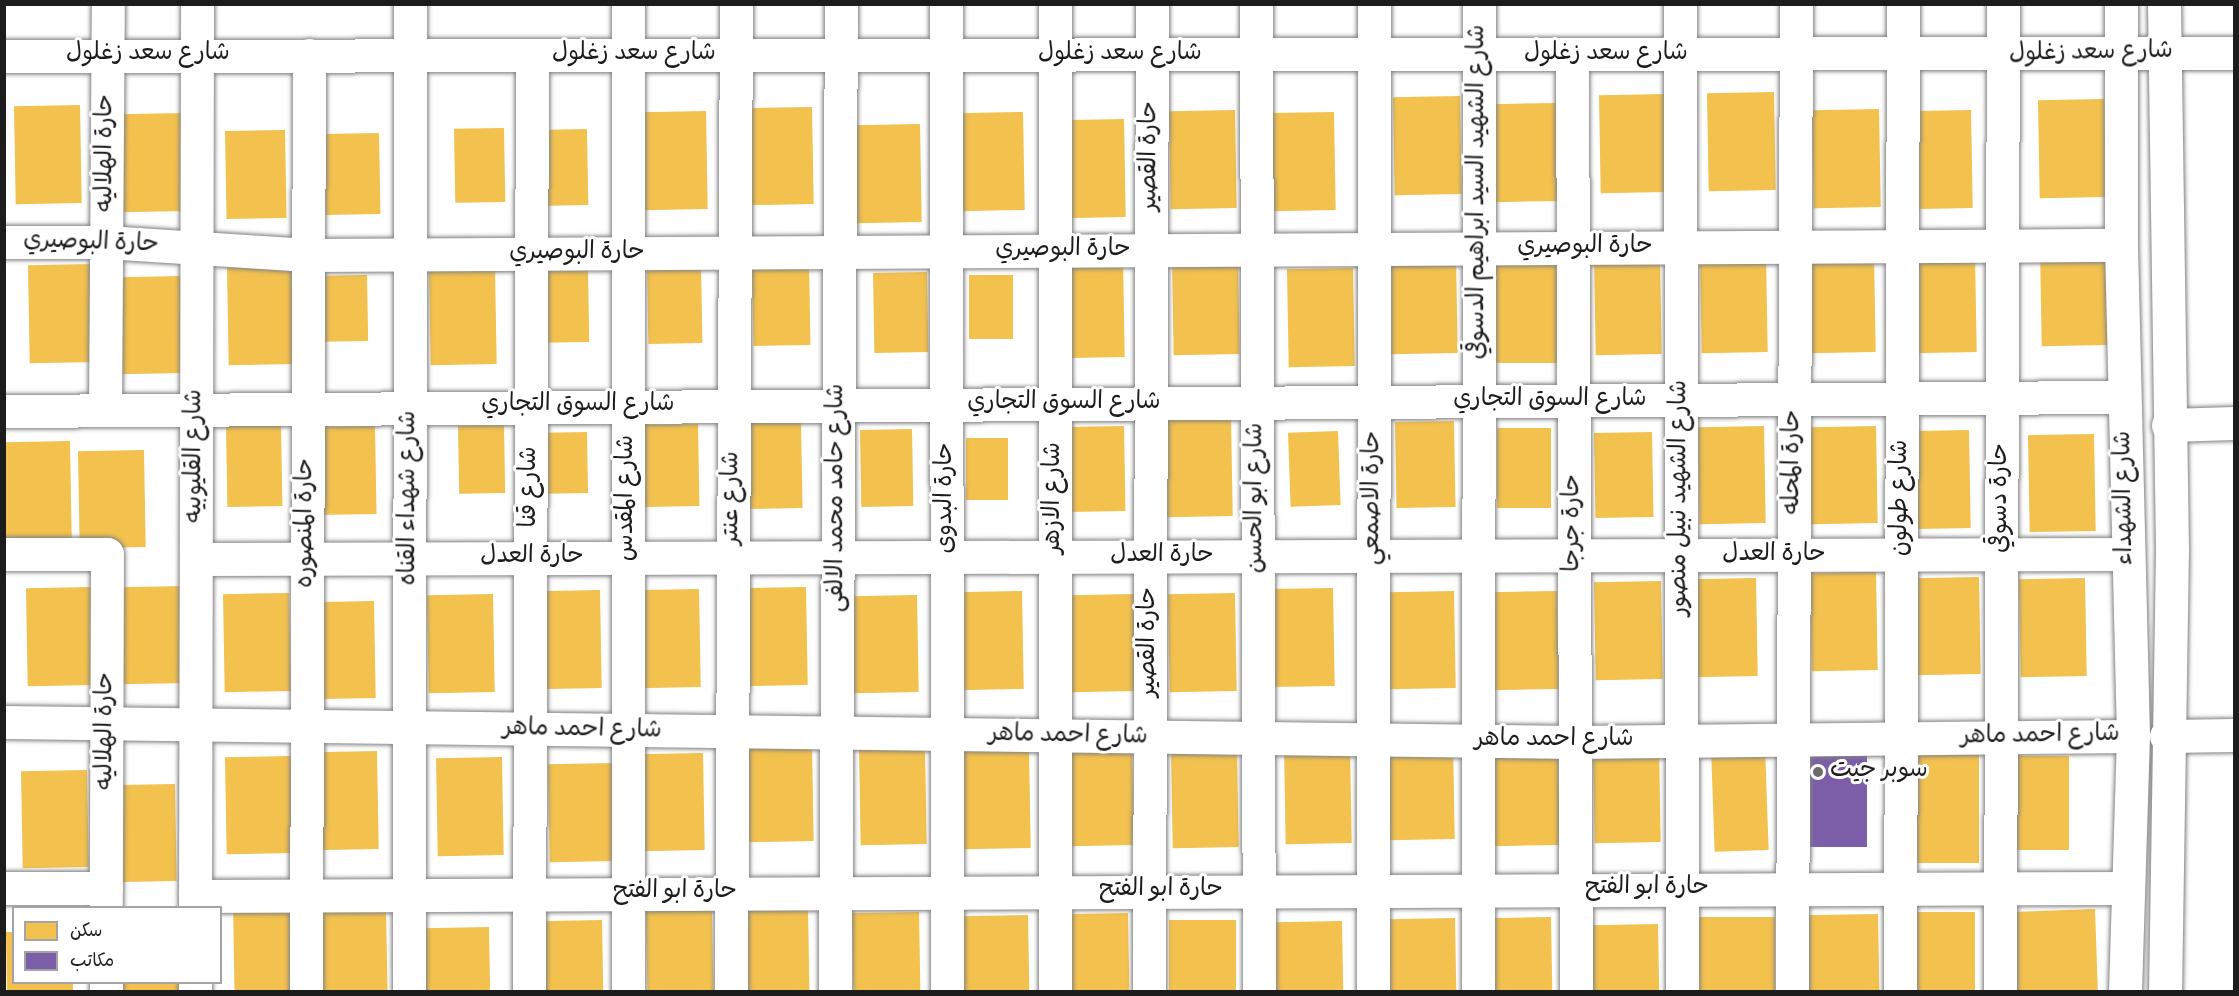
<!DOCTYPE html>
<meta charset="utf-8">
<style>
body{margin:0}
#map{position:relative;width:2239px;height:996px;overflow:hidden;background:#fff;font-family:Dekko,"Playpen Sans Arabic",sans-serif}
div>[style]{position:absolute}
.homes>*{inset:0;background:#f2c14e;transform-origin:0 0}
.offices>*{inset:0;background:#7b5ea7;transform-origin:0 0}
.roads{filter:drop-shadow(0 0 2px #828282) drop-shadow(0 0 2px #828282)}
.minor>*{height:33px;margin:-16.5px;padding:0 16.5px;transform-origin:16.5px;border-radius:16.5px;background:#fff}
.major>*{height:33px;margin:-16.5px;padding:0 16.5px;transform-origin:16.5px;border-radius:16.5px;background:#fff}
.highway>*{height:33px;margin:-16.5px;padding:0 16.5px;transform-origin:16.5px;border-radius:16.5px;background:#fff}
.dots>*{width:16px;height:16px;translate:-50% -50%;box-sizing:border-box;border:3px solid #fff;border-radius:50%}
span{translate:-50% -50%;white-space:nowrap;text-align:center;line-height:1.15;-webkit-text-stroke:6px #fff;paint-order:stroke}
.street-label{font-size:24px;color:#1c1c1c}
.poi-label{font-size:24px;color:#1c1c1c}
.left{translate:0 -50%;text-align:left}
.frame{position:absolute;inset:0;border:6px solid #1c1c1c;pointer-events:none}
.legend{position:absolute;left:12px;top:906px;width:210px;height:78px;box-sizing:border-box;background:#fff;border:2px solid #a4a4a4;margin:0;padding:8px 10px;list-style:none;font-size:18px;color:#1c1c1c}
.legend li{display:flex;align-items:center;gap:12px;height:30px}
.legend b{width:30px;border:2px solid #a4a4a4}
</style>
<div id="map">
<div class="homes">
<i style="left:1774px;top:92px;width:98px;height:67px;rotate:89deg"></i>
<i style="left:1666px;top:94px;width:98px;height:67px;rotate:89deg"></i>
<i style="left:1460px;top:96px;width:98px;height:67px;rotate:89deg"></i>
<i style="left:2104px;top:99px;width:98px;height:66px;rotate:89deg"></i>
<i style="left:1557px;top:103px;width:98px;height:66px;rotate:89deg"></i>
<i style="left:80px;top:105px;width:98px;height:66px;rotate:89deg"></i>
<i style="left:812px;top:107px;width:97px;height:67px;rotate:89deg"></i>
<i style="left:1879px;top:109px;width:98px;height:67px;rotate:89deg"></i>
<i style="left:1235px;top:110px;width:98px;height:66px;rotate:89deg"></i>
<i style="left:1971px;top:110px;width:98px;height:66px;rotate:89deg"></i>
<i style="left:706px;top:111px;width:98px;height:66px;rotate:89deg"></i>
<i style="left:1023px;top:112px;width:98px;height:66px;rotate:89deg"></i>
<i style="left:1334px;top:112px;width:98px;height:67px;rotate:89deg"></i>
<i style="left:185px;top:113px;width:98px;height:67px;rotate:89deg"></i>
<i style="left:1124px;top:119px;width:98px;height:66px;rotate:89deg"></i>
<i style="left:920px;top:124px;width:98px;height:66px;rotate:89deg"></i>
<i style="left:504px;top:128px;width:74px;height:50px;rotate:89deg"></i>
<i style="left:587px;top:129px;width:76px;height:52px;rotate:89deg"></i>
<i style="left:285px;top:130px;width:88px;height:60px;rotate:89deg"></i>
<i style="left:379px;top:133px;width:81px;height:55px;rotate:89deg"></i>
<i style="left:2107px;top:247px;width:98px;height:67px;rotate:89deg"></i>
<i style="left:1766px;top:254px;width:98px;height:66px;rotate:89deg"></i>
<i style="left:1874px;top:254px;width:98px;height:67px;rotate:89deg"></i>
<i style="left:1975px;top:254px;width:98px;height:66px;rotate:89deg"></i>
<i style="left:1456px;top:255px;width:98px;height:67px;rotate:89deg"></i>
<i style="left:1660px;top:256px;width:98px;height:66px;rotate:89deg"></i>
<i style="left:1238px;top:257px;width:97px;height:66px;rotate:89deg"></i>
<i style="left:1123px;top:259px;width:98px;height:67px;rotate:89deg"></i>
<i style="left:809px;top:261px;width:84px;height:57px;rotate:89deg"></i>
<i style="left:701px;top:263px;width:80px;height:54px;rotate:89deg"></i>
<i style="left:94px;top:264px;width:98px;height:66px;rotate:89deg"></i>
<i style="left:1491px;top:265px;width:66px;height:98px"></i>
<i style="left:294px;top:266px;width:98px;height:67px;rotate:89deg"></i>
<i style="left:495px;top:268px;width:96px;height:66px;rotate:89deg"></i>
<i style="left:1353px;top:268px;width:98px;height:66px;rotate:89deg"></i>
<i style="left:588px;top:270px;width:72px;height:50px;rotate:89deg"></i>
<i style="left:927px;top:272px;width:80px;height:54px;rotate:89deg"></i>
<i style="left:367px;top:275px;width:66px;height:45px;rotate:89deg"></i>
<i style="left:1013px;top:275px;width:64px;height:44px;rotate:90deg"></i>
<i style="left:183px;top:276px;width:97px;height:66px;rotate:89deg"></i>
<i style="left:1231px;top:418px;width:98px;height:67px;rotate:89deg"></i>
<i style="left:801px;top:421px;width:87px;height:58px;rotate:89deg"></i>
<i style="left:1454px;top:421px;width:86px;height:59px;rotate:89deg"></i>
<i style="left:698px;top:424px;width:82px;height:56px;rotate:89deg"></i>
<i style="left:281px;top:425px;width:81px;height:55px;rotate:89deg"></i>
<i style="left:504px;top:425px;width:68px;height:46px;rotate:89deg"></i>
<i style="left:375px;top:426px;width:88px;height:60px;rotate:89deg"></i>
<i style="left:1124px;top:426px;width:85px;height:58px;rotate:89deg"></i>
<i style="left:1764px;top:426px;width:97px;height:66px;rotate:89deg"></i>
<i style="left:1876px;top:426px;width:97px;height:67px;rotate:89deg"></i>
<i style="left:1497px;top:428px;width:54px;height:80px"></i>
<i style="left:912px;top:429px;width:77px;height:52px;rotate:89deg"></i>
<i style="left:1969px;top:430px;width:98px;height:66px;rotate:89deg"></i>
<i style="left:1338px;top:431px;width:74px;height:50px;rotate:88deg"></i>
<i style="left:587px;top:432px;width:61px;height:41px;rotate:89deg"></i>
<i style="left:1652px;top:432px;width:85px;height:58px;rotate:89deg"></i>
<i style="left:2094px;top:434px;width:97px;height:66px;rotate:89deg"></i>
<i style="left:1008px;top:438px;width:62px;height:42px;rotate:90deg"></i>
<i style="left:70px;top:441px;width:97px;height:66px;rotate:89deg"></i>
<i style="left:144px;top:450px;width:97px;height:66px;rotate:89deg"></i>
<i style="left:1876px;top:572px;width:98px;height:66px;rotate:89deg"></i>
<i style="left:1979px;top:577px;width:97px;height:67px;rotate:89deg"></i>
<i style="left:1756px;top:578px;width:98px;height:66px;rotate:89deg"></i>
<i style="left:2085px;top:578px;width:98px;height:66px;rotate:89deg"></i>
<i style="left:1661px;top:581px;width:98px;height:67px;rotate:89deg"></i>
<i style="left:185px;top:586px;width:97px;height:67px;rotate:89deg"></i>
<i style="left:92px;top:587px;width:98px;height:66px;rotate:89deg"></i>
<i style="left:806px;top:587px;width:98px;height:66px;rotate:89deg"></i>
<i style="left:1333px;top:588px;width:98px;height:67px;rotate:89deg"></i>
<i style="left:699px;top:589px;width:98px;height:66px;rotate:89deg"></i>
<i style="left:600px;top:590px;width:98px;height:66px;rotate:89deg"></i>
<i style="left:1022px;top:591px;width:98px;height:67px;rotate:89deg"></i>
<i style="left:1454px;top:591px;width:97px;height:67px;rotate:89deg"></i>
<i style="left:1557px;top:591px;width:98px;height:67px;rotate:89deg"></i>
<i style="left:289px;top:593px;width:98px;height:66px;rotate:89deg"></i>
<i style="left:1235px;top:593px;width:98px;height:67px;rotate:89deg"></i>
<i style="left:493px;top:594px;width:98px;height:66px;rotate:89deg"></i>
<i style="left:1134px;top:594px;width:97px;height:66px;rotate:89deg"></i>
<i style="left:917px;top:595px;width:97px;height:66px;rotate:89deg"></i>
<i style="left:374px;top:601px;width:97px;height:66px;rotate:89deg"></i>
<i style="left:1453px;top:742px;width:97px;height:67px;rotate:89deg"></i>
<i style="left:812px;top:744px;width:97px;height:66px;rotate:89deg"></i>
<i style="left:1659px;top:745px;width:97px;height:66px;rotate:89deg"></i>
<i style="left:1350px;top:746px;width:97px;height:66px;rotate:89deg"></i>
<i style="left:1765px;top:746px;width:104px;height:54px;rotate:88deg"></i>
<i style="left:925px;top:747px;width:97px;height:66px;rotate:89deg"></i>
<i style="left:1132px;top:748px;width:97px;height:66px;rotate:89deg"></i>
<i style="left:1558px;top:748px;width:97px;height:67px;rotate:89deg"></i>
<i style="left:1237px;top:749px;width:98px;height:66px;rotate:89deg"></i>
<i style="left:1029px;top:750px;width:98px;height:67px;rotate:89deg"></i>
<i style="left:377px;top:751px;width:98px;height:67px;rotate:89deg"></i>
<i style="left:703px;top:753px;width:97px;height:66px;rotate:89deg"></i>
<i style="left:1916px;top:755px;width:63px;height:108px"></i>
<i style="left:292px;top:756px;width:97px;height:67px;rotate:89deg"></i>
<i style="left:2003px;top:756px;width:66px;height:94px"></i>
<i style="left:502px;top:757px;width:98px;height:66px;rotate:89deg"></i>
<i style="left:614px;top:763px;width:98px;height:66px;rotate:89deg"></i>
<i style="left:87px;top:770px;width:97px;height:66px;rotate:89deg"></i>
<i style="left:175px;top:784px;width:97px;height:67px;rotate:89deg"></i>
<i style="left:300px;top:903px;width:89px;height:67px;rotate:89deg"></i>
<i style="left:386px;top:906px;width:86px;height:66px;rotate:89deg"></i>
<i style="left:712px;top:909px;width:83px;height:66px;rotate:89deg"></i>
<i style="left:808px;top:909px;width:83px;height:66px;rotate:89deg"></i>
<i style="left:2095px;top:909px;width:83px;height:85px;rotate:88deg"></i>
<i style="left:919px;top:912px;width:80px;height:67px;rotate:89deg"></i>
<i style="left:1903px;top:912px;width:72px;height:80px"></i>
<i style="left:1128px;top:913px;width:79px;height:66px;rotate:89deg"></i>
<i style="left:1878px;top:914px;width:78px;height:76px;rotate:89deg"></i>
<i style="left:1028px;top:915px;width:77px;height:66px;rotate:89deg"></i>
<i style="left:1551px;top:917px;width:75px;height:66px;rotate:89deg"></i>
<i style="left:1696px;top:917px;width:79px;height:75px"></i>
<i style="left:1455px;top:918px;width:74px;height:66px;rotate:89deg"></i>
<i style="left:602px;top:920px;width:72px;height:66px;rotate:89deg"></i>
<i style="left:1236px;top:920px;width:72px;height:67px;rotate:90deg"></i>
<i style="left:1342px;top:921px;width:71px;height:67px;rotate:89deg"></i>
<i style="left:1658px;top:924px;width:68px;height:66px;rotate:89deg"></i>
<i style="left:489px;top:927px;width:65px;height:66px;rotate:89deg"></i>
<i style="clip-path:polygon(6px 932px,14px 932px,14px 982px,73px 982px,73px 992px,7px 992px)"></i>
<i style="left:117px;top:982px;width:66px;height:10px"></i>
</div>
<div class="offices">
<i style="left:1808px;top:747px;width:59px;height:100px"></i>
</div>
<div class="roads">
<div class="minor">
<i style="left:628px;top:4px;width:988px;rotate:90deg"></i>
<i style="left:946px;top:4px;width:988px;rotate:89.94deg"></i>
<i style="left:1055px;top:4px;width:988px;rotate:90deg"></i>
<i style="left:1256px;top:4px;width:988px;rotate:89.83deg"></i>
<i style="left:1680px;top:4px;width:988px;rotate:89.88deg"></i>
<i style="left:1572px;top:55px;width:937px;rotate:89.76deg"></i>
<i style="left:4px;top:242px;width:102px"></i>
<i style="left:106px;top:242px;width:202px;rotate:3.7deg"></i>
<i style="left:308px;top:255px;width:1813px;rotate:-0.32deg"></i>
<i style="left:105px;top:410px;width:406px;rotate:-89.6deg"></i>
<i style="left:4px;top:411px;width:2120px;rotate:-0.38deg"></i>
<i style="left:2168px;top:425px;width:66px;rotate:-1.7deg"></i>
<i style="left:4px;top:554px;width:103px"></i>
<i style="left:107px;top:554px;width:354px;rotate:90.2deg"></i>
<i style="left:196px;top:559px;width:1932px;rotate:-0.15deg"></i>
<i style="left:4px;top:722px;width:1571px;rotate:0.73deg"></i>
<i style="left:1575px;top:742px;width:558px;rotate:-0.62deg"></i>
<i style="left:2166px;top:736px;width:68px;rotate:-0.8deg"></i>
<i style="left:4px;top:888px;width:102px"></i>
<i style="left:195px;top:896px;width:1932px;rotate:-0.24deg"></i>
<i style="left:195px;top:908px;width:904px;rotate:-89.87deg"></i>
<i style="left:106px;top:992px;width:10px;rotate:-90deg"></i>
<i style="left:195px;top:992px;width:10px;rotate:-90deg"></i>
<i style="left:306px;top:992px;width:937px;rotate:-89.82deg"></i>
<i style="left:409px;top:992px;width:988px;rotate:-89.94deg"></i>
<i style="left:529px;top:992px;width:937px;rotate:-89.82deg"></i>
<i style="left:731px;top:992px;width:988px;rotate:-89.71deg"></i>
<i style="left:835px;top:992px;width:988px;rotate:-89.65deg"></i>
<i style="left:1149px;top:992px;width:988px;rotate:-89.83deg"></i>
<i style="left:1373px;top:992px;width:988px;rotate:-89.94deg"></i>
<i style="left:1478px;top:992px;width:988px;rotate:-89.94deg"></i>
<i style="left:1792px;top:992px;width:988px;rotate:-89.77deg"></i>
<i style="left:1900px;top:992px;width:988px;rotate:-89.83deg"></i>
<i style="left:2000px;top:992px;width:988px;rotate:-89.83deg"></i>
</div>
<div class="major">
<i style="left:4px;top:56px;width:2230px;rotate:-0.08deg"></i>
</div>
<div class="highway">
<i style="left:2121px;top:4px;width:241px;rotate:90deg"></i>
<i style="left:2121px;top:245px;width:491px;rotate:88.6deg"></i>
<i style="left:2133px;top:736px;width:256px;rotate:91.8deg"></i>
<i style="left:2164px;top:4px;width:545px;rotate:89.16deg"></i>
<i style="left:2172px;top:549px;width:443px;rotate:90.9deg"></i>
</div>
</div>
<div class="dots">
<i style="left:1818px;top:772px;background:#6b6b6b"></i>
</div>
<div class="street-label">
<span style="left:2091px;top:54px;rotate:-1deg">شارع سعد زغلول</span>
<span style="left:148px;top:55px">شارع سعد زغلول</span>
<span style="left:634px;top:55px">شارع سعد زغلول</span>
<span style="left:1120px;top:55px">شارع سعد زغلول</span>
<span style="left:1606px;top:55px">شارع سعد زغلول</span>
<span style="left:107px;top:153px;rotate:-90deg">حارة الهلاليه</span>
<span style="left:1151px;top:156px;rotate:-90deg">حارة القصير</span>
<span style="left:1479px;top:192px;rotate:-90deg">شارع الشهيد السيد ابراهيم الدسوقي</span>
<span style="left:91px;top:244px;rotate:2deg">حارة البوصيري</span>
<span style="left:1585px;top:248px">حارة البوصيري</span>
<span style="left:1063px;top:251px">حارة البوصيري</span>
<span style="left:577px;top:254px">حارة البوصيري</span>
<span style="left:1550px;top:401px">شارع السوق التجاري</span>
<span style="left:1064px;top:404px">شارع السوق التجاري</span>
<span style="left:578px;top:406px">شارع السوق التجاري</span>
<span style="left:196px;top:456px;rotate:-90deg">شارع القليوبيه</span>
<span style="left:1794px;top:462px;rotate:-90deg">حارة المحله</span>
<span style="left:531px;top:487px;rotate:-90deg">شارع قنا</span>
<span style="left:410px;top:498px;rotate:-90deg">شارع شهداء القناه</span>
<span style="left:628px;top:498px;rotate:-90deg">شارع المقدس</span>
<span style="left:733px;top:498px;rotate:-90deg">شارع عنتر</span>
<span style="left:838px;top:498px;rotate:-90deg">شارع حامد محمد الالفى</span>
<span style="left:947px;top:498px;rotate:-90deg">حارة البدوى</span>
<span style="left:1055px;top:498px;rotate:-90deg">شارع الازهر</span>
<span style="left:1257px;top:498px;rotate:-90deg">شارع ابو الحسن</span>
<span style="left:1374px;top:498px;rotate:-90deg">حارة الاصمعي</span>
<span style="left:1681px;top:498px;rotate:-90deg">شارع الشهيد نبيل منصور</span>
<span style="left:1902px;top:498px;rotate:-90deg">شارع طولون</span>
<span style="left:2002px;top:498px;rotate:-90deg">حارة دسوقي</span>
<span style="left:2126px;top:498px;rotate:-91deg">شارع الشهداء</span>
<span style="left:307px;top:523px;rotate:-90deg">حارة المنصوره</span>
<span style="left:1574px;top:523px;rotate:-90deg">حارة جرجا</span>
<span style="left:1774px;top:556px">حارة العدل</span>
<span style="left:1162px;top:557px">حارة العدل</span>
<span style="left:532px;top:558px">حارة العدل</span>
<span style="left:1150px;top:642px;rotate:-90deg">حارة القصير</span>
<span style="left:107px;top:731px;rotate:-90deg">حارة الهلاليه</span>
<span style="left:582px;top:731px;rotate:1deg">شارع احمد ماهر</span>
<span style="left:1068px;top:737px;rotate:1deg">شارع احمد ماهر</span>
<span style="left:2040px;top:737px;rotate:-1deg">شارع احمد ماهر</span>
<span style="left:1554px;top:741px">شارع احمد ماهر</span>
<span style="left:1647px;top:889px">حارة ابو الفتح</span>
<span style="left:1161px;top:891px">حارة ابو الفتح</span>
<span style="left:675px;top:893px">حارة ابو الفتح</span>
</div>
<div class="poi-label">
<span class="left" style="left:1830px;top:772px">سوبر جيت</span>
</div>
<div class="frame"></div>
<ul class="legend">
<li><b style="height:16px;background:#f2c14e"></b>سكن</li>
<li><b style="height:16px;background:#7b5ea7"></b>مكاتب</li>
</ul>
</div>
